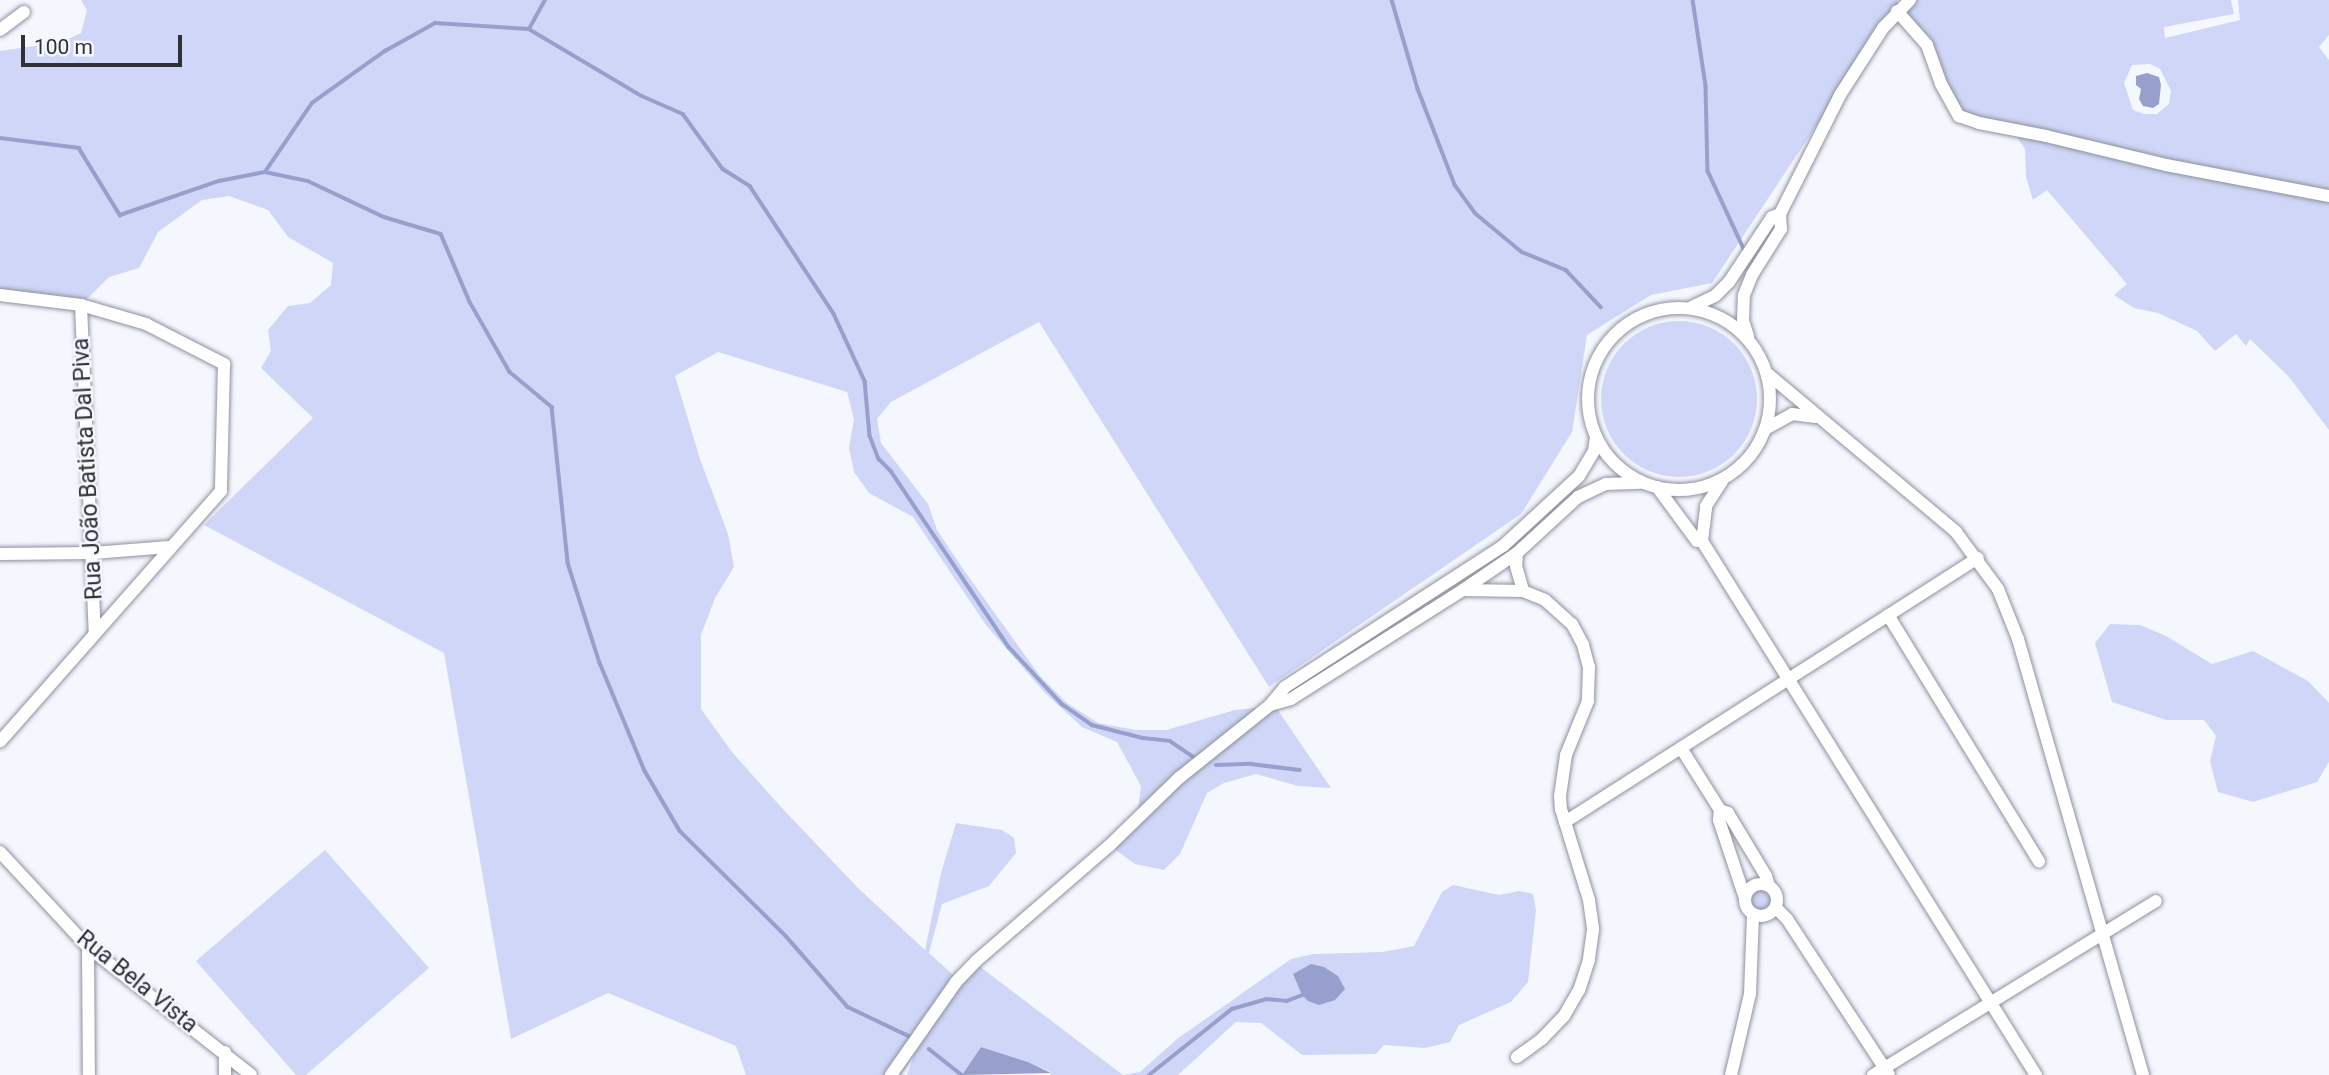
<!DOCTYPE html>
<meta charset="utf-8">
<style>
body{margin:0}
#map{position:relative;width:2329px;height:1075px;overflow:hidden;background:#f5f7ff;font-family:Roboto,sans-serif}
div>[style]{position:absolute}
.green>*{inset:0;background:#cfd6f7}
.round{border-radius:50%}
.water>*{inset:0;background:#97a0cd}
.stream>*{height:3.5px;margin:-1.75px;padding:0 1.75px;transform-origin:1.75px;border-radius:1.75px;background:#97a0cd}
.roads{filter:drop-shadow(0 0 2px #8e919d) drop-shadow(0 0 2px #8e919d)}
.minor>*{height:12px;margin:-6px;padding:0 6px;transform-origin:6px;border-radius:6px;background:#fff}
.minor>.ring{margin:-6px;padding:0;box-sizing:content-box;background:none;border:12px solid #fff;border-radius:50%}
span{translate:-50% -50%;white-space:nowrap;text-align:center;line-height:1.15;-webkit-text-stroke:5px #f5f7ff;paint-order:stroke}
.street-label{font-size:23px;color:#2f3136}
.scale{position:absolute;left:21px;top:35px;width:161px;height:32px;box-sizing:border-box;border:4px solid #2f3136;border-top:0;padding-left:9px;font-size:21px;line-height:24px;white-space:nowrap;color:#2f3136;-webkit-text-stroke:5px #f5f7ff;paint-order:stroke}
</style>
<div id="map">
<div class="green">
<i style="clip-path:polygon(evenodd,81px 0,1897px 0,1901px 14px,1917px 0,2231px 0,2234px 14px,2164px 27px,2165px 38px,2240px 20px,2238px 0,2329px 0,2329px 35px,2319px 47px,2329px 60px,2329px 430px,2289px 377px,2250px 339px,2246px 346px,2236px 334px,2215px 351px,2197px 331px,2158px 313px,2134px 308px,2114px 295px,2127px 284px,2047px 190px,2033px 200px,2026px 177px,2025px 149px,2013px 132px,1962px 117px,1941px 71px,1932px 40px,1920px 27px,1893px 10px,1712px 283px,1651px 295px,1587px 335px,1572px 432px,1521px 514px,1269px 687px,1039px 322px,891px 402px,877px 419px,881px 443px,928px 504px,937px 530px,963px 569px,1040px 676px,1067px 703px,1098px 723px,1136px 730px,1166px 730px,1235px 710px,1275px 706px,1331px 788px,1298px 786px,1256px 774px,1224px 783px,1207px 793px,1180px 854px,1164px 870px,1135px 864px,1113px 848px,1138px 810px,1141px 786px,1117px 742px,1082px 727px,1044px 692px,986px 625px,913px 517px,869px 493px,854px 472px,849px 448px,854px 419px,847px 392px,718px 352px,675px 376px,700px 459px,728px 534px,734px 567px,715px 598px,701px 635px,701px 709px,732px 752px,781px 807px,858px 888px,925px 950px,941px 873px,956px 823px,1002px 830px,1014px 838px,1016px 853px,989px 886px,942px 904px,929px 953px,962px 983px,979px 966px,1123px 1075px,1140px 1072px,1177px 1039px,1291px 959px,1313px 954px,1383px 952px,1414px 946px,1442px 892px,1453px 885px,1499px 895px,1519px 891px,1533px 894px,1536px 910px,1528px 982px,1511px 1002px,1459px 1025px,1450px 1042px,1425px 1048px,1384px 1045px,1376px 1054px,1302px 1055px,1261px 1023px,1236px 1022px,1178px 1075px,1050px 1075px,1051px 1072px,1028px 1062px,981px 1047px,962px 1075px,907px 1075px,914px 1055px,901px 1075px,746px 1075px,736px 1046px,608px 993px,511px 1039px,444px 653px,204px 525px,313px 418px,261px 368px,271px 351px,268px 330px,288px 306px,310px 303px,331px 285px,333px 263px,288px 237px,268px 210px,229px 196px,202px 200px,158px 232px,139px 268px,109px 277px,81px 305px,0 295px,0 51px,62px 42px,81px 33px,87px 10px,81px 0,2150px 64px,2160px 69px,2171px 91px,2169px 104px,2157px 114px,2144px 114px,2133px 110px,2124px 83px,2132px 65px,2150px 64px)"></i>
<i class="round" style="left:1601px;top:321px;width:156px;height:156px"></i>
<i style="clip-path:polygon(2110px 624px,2140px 625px,2166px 636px,2212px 664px,2253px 651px,2308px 681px,2329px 703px,2329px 762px,2317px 782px,2253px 802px,2218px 792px,2210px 761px,2216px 736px,2204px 720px,2166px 720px,2112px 702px,2095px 643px)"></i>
<i style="clip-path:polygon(325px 850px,429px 968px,306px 1075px,296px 1075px,196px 961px)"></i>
<i class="round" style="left:1751px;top:890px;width:20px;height:20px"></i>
</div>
<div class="water">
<i style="clip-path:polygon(2147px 73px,2159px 77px,2161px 85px,2159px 104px,2153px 108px,2143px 106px,2139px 99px,2141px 89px,2136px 85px,2136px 76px)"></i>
<i style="clip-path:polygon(1311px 964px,1324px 967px,1338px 976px,1345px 989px,1335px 1000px,1319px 1005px,1308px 1001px,1302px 995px,1293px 974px)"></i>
<i style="clip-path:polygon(981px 1047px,1028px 1062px,1051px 1073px,962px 1075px)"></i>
</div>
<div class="stream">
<i style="left:1392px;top:0;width:93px;rotate:73.7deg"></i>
<i style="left:1418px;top:89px;width:103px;rotate:68.9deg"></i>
<i style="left:1455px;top:185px;width:34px;rotate:54deg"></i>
<i style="left:1475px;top:213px;width:61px;rotate:39.7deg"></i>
<i style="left:1522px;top:252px;width:48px;rotate:22.2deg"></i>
<i style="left:1566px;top:270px;width:51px;rotate:46.6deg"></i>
<i style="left:1693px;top:0;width:87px;rotate:81.4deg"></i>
<i style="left:1706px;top:86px;width:85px;rotate:88.7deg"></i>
<i style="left:1708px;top:171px;width:88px;rotate:65.2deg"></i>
<i style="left:529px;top:29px;width:131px;rotate:30.7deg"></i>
<i style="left:642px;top:96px;width:45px;rotate:23.7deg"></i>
<i style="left:683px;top:114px;width:68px;rotate:54deg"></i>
<i style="left:723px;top:169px;width:32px;rotate:32deg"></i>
<i style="left:750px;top:186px;width:153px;rotate:56.7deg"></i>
<i style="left:834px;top:314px;width:74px;rotate:65.2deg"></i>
<i style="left:865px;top:381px;width:55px;rotate:84.8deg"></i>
<i style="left:870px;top:436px;width:25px;rotate:69deg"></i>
<i style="left:879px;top:459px;width:17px;rotate:45deg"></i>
<i style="left:891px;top:471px;width:212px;rotate:56.2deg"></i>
<i style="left:1009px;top:647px;width:78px;rotate:47.1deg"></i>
<i style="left:1062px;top:704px;width:37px;rotate:35deg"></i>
<i style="left:1092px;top:725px;width:53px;rotate:14.3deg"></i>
<i style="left:1143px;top:738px;width:27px;rotate:6deg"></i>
<i style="left:1170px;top:741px;width:32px;rotate:34deg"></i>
<i style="left:0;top:138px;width:80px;rotate:7.2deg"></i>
<i style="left:79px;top:148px;width:79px;rotate:58.5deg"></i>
<i style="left:120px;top:215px;width:105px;rotate:-19deg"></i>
<i style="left:219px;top:181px;width:47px;rotate:-11.1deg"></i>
<i style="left:265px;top:172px;width:83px;rotate:-55.7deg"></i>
<i style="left:312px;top:103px;width:90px;rotate:-35.5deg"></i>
<i style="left:385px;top:51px;width:57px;rotate:-29.2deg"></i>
<i style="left:435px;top:23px;width:94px;rotate:3.7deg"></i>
<i style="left:529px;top:29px;width:33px;rotate:-61deg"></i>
<i style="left:265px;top:172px;width:44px;rotate:11.8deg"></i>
<i style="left:308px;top:181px;width:84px;rotate:25.3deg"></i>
<i style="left:384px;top:217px;width:59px;rotate:16.6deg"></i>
<i style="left:441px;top:234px;width:74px;rotate:66.9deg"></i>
<i style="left:470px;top:302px;width:81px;rotate:60.3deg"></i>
<i style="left:510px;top:372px;width:55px;rotate:39.8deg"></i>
<i style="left:552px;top:407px;width:157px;rotate:84.1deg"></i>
<i style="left:568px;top:563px;width:105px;rotate:72.3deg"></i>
<i style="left:600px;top:663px;width:117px;rotate:67.4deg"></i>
<i style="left:645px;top:771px;width:69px;rotate:59.7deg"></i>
<i style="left:680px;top:831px;width:149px;rotate:44.7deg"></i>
<i style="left:786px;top:936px;width:94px;rotate:48.9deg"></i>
<i style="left:848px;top:1007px;width:70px;rotate:25.5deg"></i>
<i style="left:1216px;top:765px;width:35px;rotate:-2deg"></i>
<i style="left:1251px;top:764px;width:49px;rotate:7deg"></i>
<i style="left:929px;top:1049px;width:42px;rotate:38.2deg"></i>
<i style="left:1149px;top:1075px;width:106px;rotate:-38.5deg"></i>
<i style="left:1232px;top:1009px;width:35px;rotate:-16deg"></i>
<i style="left:1266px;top:999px;width:21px;rotate:5deg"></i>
<i style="left:1287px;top:1001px;width:19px;rotate:-21deg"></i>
</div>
<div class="roads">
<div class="minor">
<i style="left:1897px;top:11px;width:45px;rotate:48.6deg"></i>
<i style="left:1927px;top:45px;width:41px;rotate:70.3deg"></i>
<i style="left:1941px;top:84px;width:37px;rotate:61deg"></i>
<i style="left:1959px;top:116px;width:21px;rotate:19deg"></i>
<i style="left:1979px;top:123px;width:68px;rotate:11deg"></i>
<i style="left:2046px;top:136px;width:123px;rotate:13.6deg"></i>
<i style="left:2166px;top:165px;width:166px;rotate:10.8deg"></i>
<i style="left:0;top:30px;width:30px;rotate:-37deg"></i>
<i style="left:0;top:295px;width:82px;rotate:7deg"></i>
<i style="left:81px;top:305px;width:68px;rotate:16.3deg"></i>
<i style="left:146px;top:324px;width:88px;rotate:27.1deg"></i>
<i style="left:224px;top:364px;width:127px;rotate:91.4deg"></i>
<i style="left:221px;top:491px;width:334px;rotate:131.4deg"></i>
<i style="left:81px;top:305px;width:328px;rotate:87.6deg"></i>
<i style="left:1692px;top:307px;width:25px;rotate:-26deg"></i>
<i style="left:1715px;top:296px;width:20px;rotate:-45deg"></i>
<i style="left:1729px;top:282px;width:78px;rotate:-56.5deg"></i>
<i style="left:1772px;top:217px;width:9px;rotate:-21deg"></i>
<i class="ring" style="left:1588px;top:308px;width:170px;height:170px"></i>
<i style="left:1748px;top:336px;width:16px;rotate:-108deg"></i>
<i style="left:1743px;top:321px;width:26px;rotate:-88deg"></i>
<i style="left:1744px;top:295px;width:22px;rotate:-68deg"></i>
<i style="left:1752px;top:275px;width:54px;rotate:-57.8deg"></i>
<i style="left:1781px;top:229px;width:15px;rotate:-94deg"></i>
<i style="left:1780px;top:214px;width:133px;rotate:-63.2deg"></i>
<i style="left:1840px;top:95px;width:80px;rotate:-57.3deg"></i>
<i style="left:1883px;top:28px;width:39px;rotate:-46deg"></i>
<i style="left:1768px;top:374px;width:246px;rotate:40deg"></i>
<i style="left:1956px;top:532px;width:71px;rotate:53.6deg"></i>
<i style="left:1998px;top:589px;width:54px;rotate:68.2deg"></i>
<i style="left:2018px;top:639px;width:454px;rotate:74deg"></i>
<i style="left:1767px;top:428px;width:29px;rotate:-29deg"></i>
<i style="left:1792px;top:414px;width:24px;rotate:7deg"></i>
<i style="left:1657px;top:487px;width:67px;rotate:53.5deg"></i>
<i style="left:1697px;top:541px;width:5px"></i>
<i style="left:1702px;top:541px;width:630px;rotate:57.98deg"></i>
<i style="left:1702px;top:541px;width:35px;rotate:-83deg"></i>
<i style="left:1706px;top:506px;width:30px;rotate:-57deg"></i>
<i style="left:1517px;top:553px;width:13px;rotate:94deg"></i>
<i style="left:1516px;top:566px;width:26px;rotate:74deg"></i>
<i style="left:0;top:554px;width:93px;rotate:-0.6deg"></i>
<i style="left:93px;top:553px;width:76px;rotate:-4.5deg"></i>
<i style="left:1463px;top:590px;width:60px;rotate:1deg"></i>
<i style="left:1523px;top:591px;width:24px;rotate:22deg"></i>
<i style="left:1545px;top:600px;width:36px;rotate:42deg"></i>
<i style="left:1572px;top:624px;width:24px;rotate:62deg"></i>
<i style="left:1583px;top:645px;width:23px;rotate:75deg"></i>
<i style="left:1589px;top:667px;width:34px;rotate:92deg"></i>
<i style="left:1588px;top:701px;width:58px;rotate:112.2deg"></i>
<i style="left:1566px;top:755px;width:41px;rotate:98.3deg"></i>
<i style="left:1560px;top:796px;width:13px;rotate:86deg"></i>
<i style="left:1561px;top:809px;width:95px;rotate:72.9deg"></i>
<i style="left:1589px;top:900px;width:30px;rotate:82deg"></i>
<i style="left:1593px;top:930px;width:30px;rotate:98deg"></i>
<i style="left:1589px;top:960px;width:32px;rotate:108deg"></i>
<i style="left:1579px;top:990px;width:30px;rotate:120deg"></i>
<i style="left:1564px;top:1016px;width:32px;rotate:134deg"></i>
<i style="left:1542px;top:1039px;width:31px;rotate:144deg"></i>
<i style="left:1888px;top:615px;width:289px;rotate:58.5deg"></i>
<i style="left:1270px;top:705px;width:22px;rotate:-16deg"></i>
<i style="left:1291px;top:699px;width:204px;rotate:-32.4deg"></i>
<i style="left:1463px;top:590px;width:65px;rotate:-34.4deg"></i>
<i style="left:1517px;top:553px;width:83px;rotate:-42.6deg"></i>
<i style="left:1578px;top:497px;width:31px;rotate:-25deg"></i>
<i style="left:1606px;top:484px;width:34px;rotate:-2deg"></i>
<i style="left:1681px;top:748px;width:73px;rotate:57.8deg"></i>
<i style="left:1720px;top:810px;width:9px;rotate:21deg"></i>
<i style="left:1728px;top:813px;width:74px;rotate:58.9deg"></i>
<i style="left:1766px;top:876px;width:10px;rotate:73deg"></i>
<i style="left:1720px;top:810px;width:10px;rotate:96deg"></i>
<i style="left:1719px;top:820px;width:82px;rotate:71.6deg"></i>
<i style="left:1565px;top:822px;width:490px;rotate:-32.6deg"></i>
<i style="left:0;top:852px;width:129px;rotate:47.2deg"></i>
<i style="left:88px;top:947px;width:207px;rotate:38.1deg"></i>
<i class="ring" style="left:1745px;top:884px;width:20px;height:20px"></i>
<i style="left:1776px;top:908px;width:16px;rotate:45deg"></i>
<i style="left:1787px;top:919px;width:186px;rotate:56.8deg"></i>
<i style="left:88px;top:947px;width:128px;rotate:89.6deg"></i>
<i style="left:225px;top:1075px;width:23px;rotate:-90deg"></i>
<i style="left:891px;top:1075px;width:113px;rotate:-55deg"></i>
<i style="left:956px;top:982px;width:29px;rotate:-46deg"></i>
<i style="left:976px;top:961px;width:177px;rotate:-40.9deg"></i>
<i style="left:1110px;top:845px;width:96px;rotate:-44.2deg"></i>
<i style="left:1179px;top:778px;width:117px;rotate:-38.7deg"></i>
<i style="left:1270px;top:705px;width:23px;rotate:-50deg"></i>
<i style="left:1285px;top:687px;width:260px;rotate:-32.9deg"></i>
<i style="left:1503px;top:546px;width:103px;rotate:-42.6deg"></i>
<i style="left:1579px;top:476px;width:29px;rotate:-59deg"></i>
<i style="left:1594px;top:451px;width:14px;rotate:-82deg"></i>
<i style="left:1731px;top:1075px;width:83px;rotate:-76.8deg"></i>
<i style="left:1750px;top:994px;width:79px;rotate:-87.8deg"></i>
<i style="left:1873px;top:1075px;width:332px;rotate:-31.6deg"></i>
</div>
</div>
<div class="street-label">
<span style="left:88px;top:469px;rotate:-93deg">Rua João Batista Dal Piva</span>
<span style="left:137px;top:982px;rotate:39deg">Rua Bela Vista</span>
</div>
<div class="scale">100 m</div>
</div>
